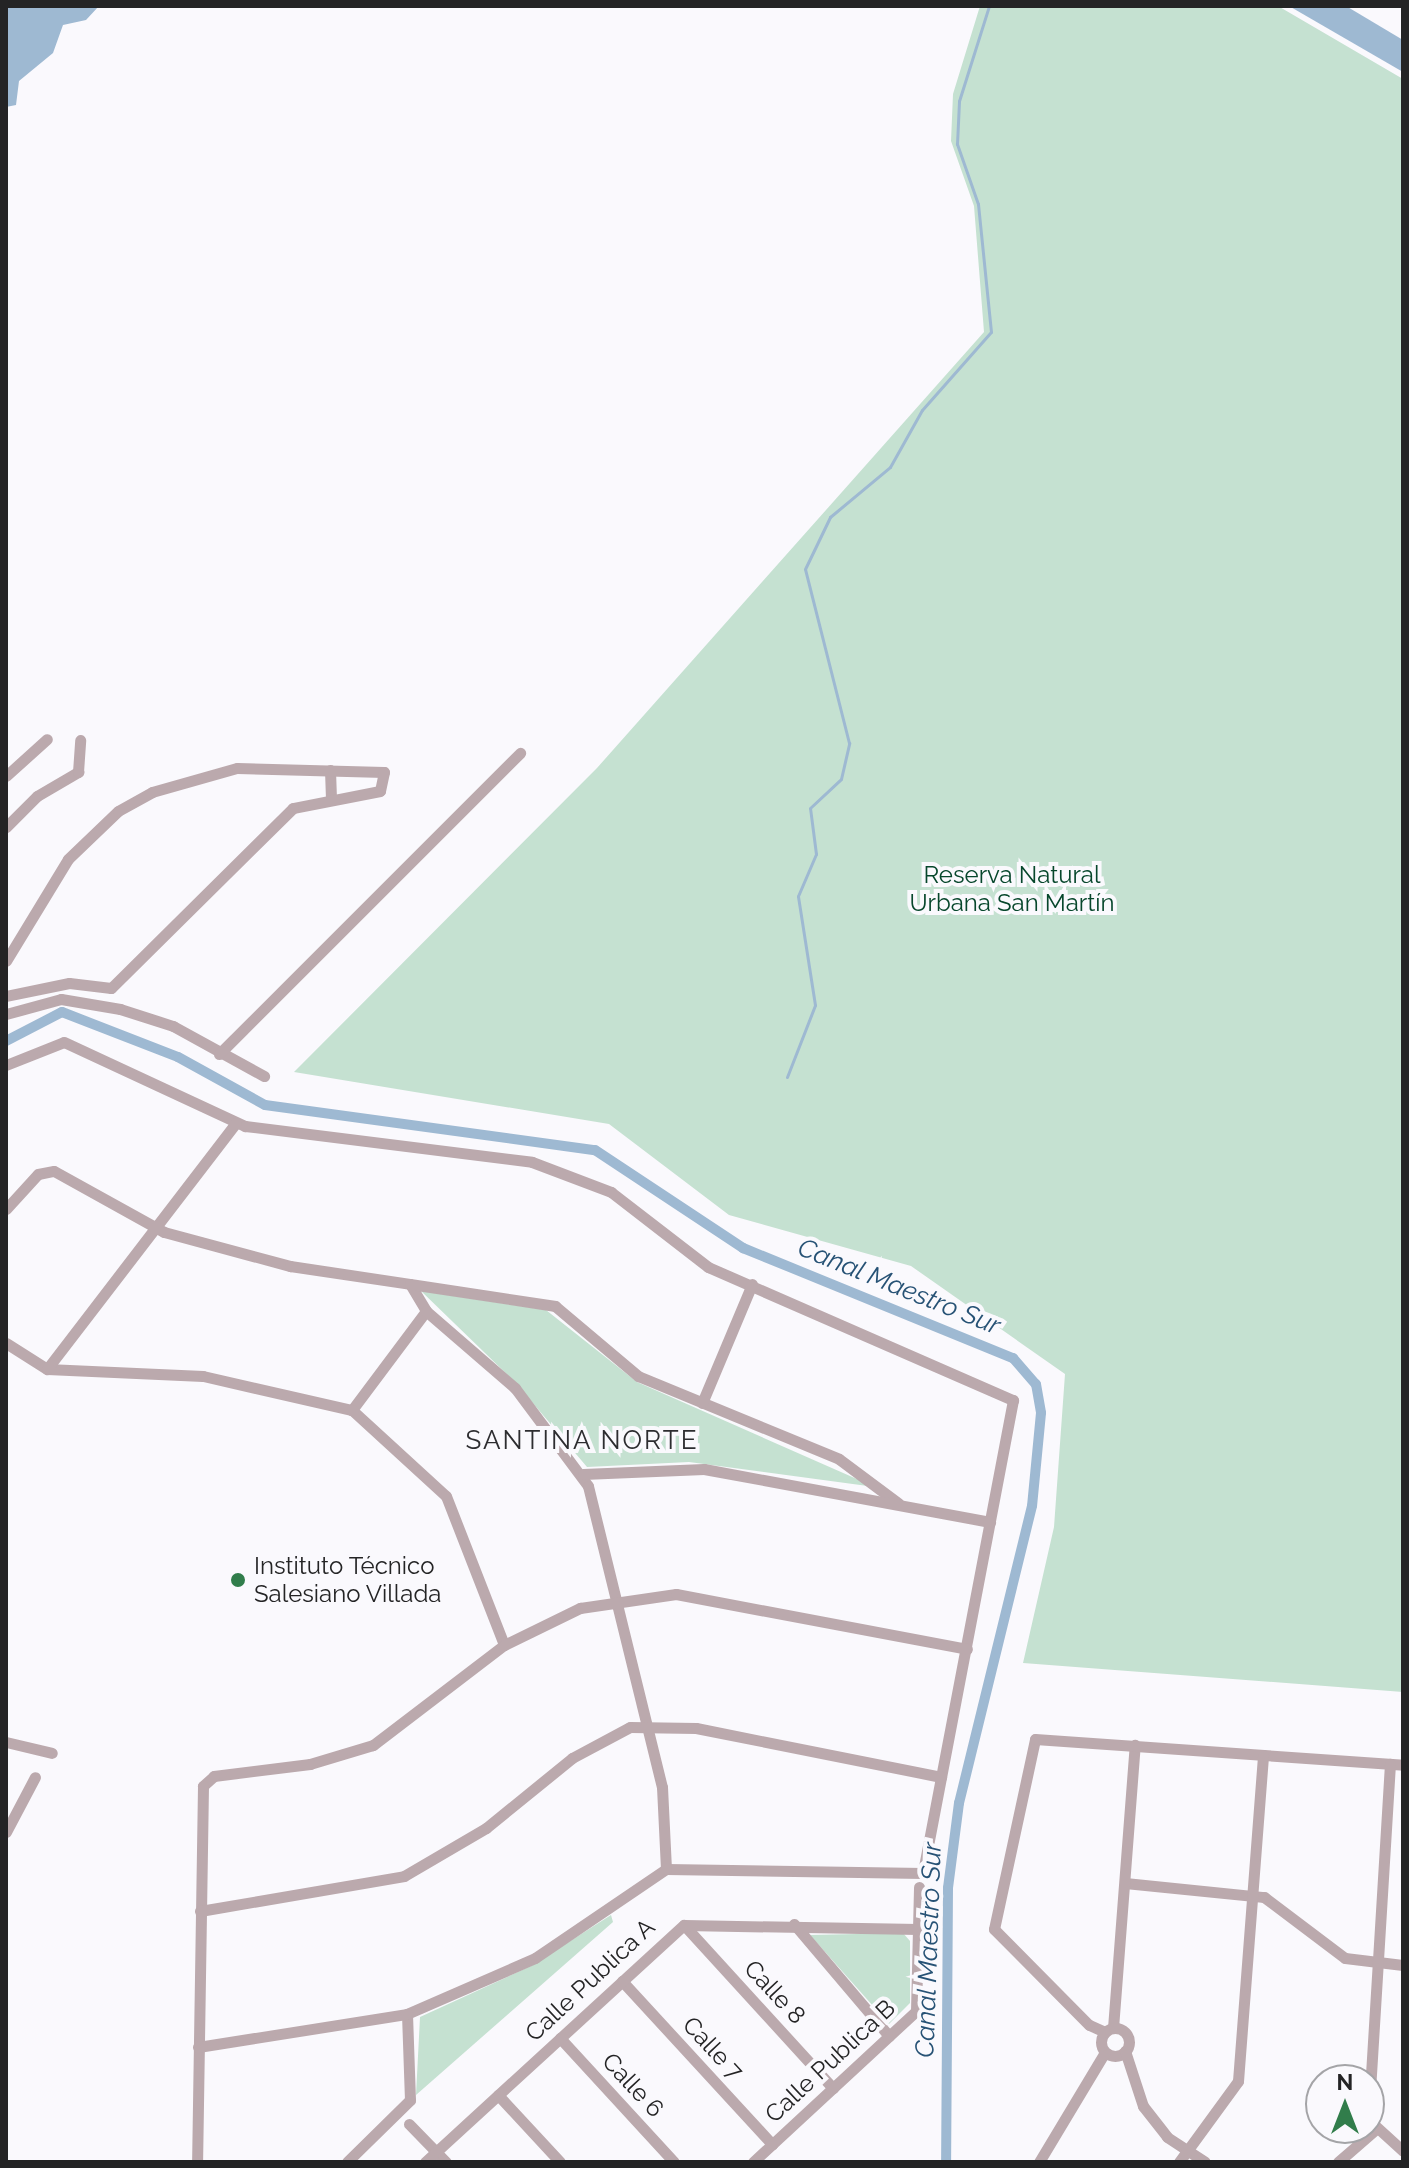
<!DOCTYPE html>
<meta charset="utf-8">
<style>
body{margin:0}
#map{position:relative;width:1409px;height:2168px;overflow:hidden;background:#faf9fd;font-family:Raleway,sans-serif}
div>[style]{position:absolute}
.green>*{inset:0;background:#c5e1d1}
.water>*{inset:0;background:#9eb9d2}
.stream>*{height:3px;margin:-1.5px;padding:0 1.5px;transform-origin:1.5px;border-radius:1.5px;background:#9eb9d2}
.canal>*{height:10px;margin:-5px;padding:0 5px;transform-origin:5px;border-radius:5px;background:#9eb9d2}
.minor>*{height:11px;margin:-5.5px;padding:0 5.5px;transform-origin:5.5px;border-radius:5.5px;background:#bba9ad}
.minor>.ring{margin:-5.5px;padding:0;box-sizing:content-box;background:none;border:11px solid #bba9ad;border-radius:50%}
.dots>*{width:22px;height:22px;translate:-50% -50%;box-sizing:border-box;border:4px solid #faf9fd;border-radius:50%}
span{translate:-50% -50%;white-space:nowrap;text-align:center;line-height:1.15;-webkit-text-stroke:8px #faf9fd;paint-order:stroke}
.park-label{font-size:24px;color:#07472c}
.poi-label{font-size:24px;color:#242425}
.left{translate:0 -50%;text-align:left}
.street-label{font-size:24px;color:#242425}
.water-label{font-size:26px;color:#275275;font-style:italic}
.neighbourhood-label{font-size:26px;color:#2d2d30;letter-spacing:2px}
.frame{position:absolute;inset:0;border:8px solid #242425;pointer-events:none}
.north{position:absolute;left:1305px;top:2064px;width:80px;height:80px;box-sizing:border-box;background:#faf9fd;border:2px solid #a4a4a7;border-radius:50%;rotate:0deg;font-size:22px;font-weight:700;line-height:32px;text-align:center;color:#242425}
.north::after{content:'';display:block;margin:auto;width:28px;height:36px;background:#317d4b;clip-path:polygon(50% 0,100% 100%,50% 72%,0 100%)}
</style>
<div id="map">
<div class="green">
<i style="clip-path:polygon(980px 6px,1278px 6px,1403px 79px,1403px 1692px,1023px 1663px,1054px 1527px,1065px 1374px,911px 1266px,729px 1215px,609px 1124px,294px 1072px,597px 768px,984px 332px,974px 206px,951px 141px,953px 94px)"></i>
<i style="clip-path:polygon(421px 1291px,546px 1310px,637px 1382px,875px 1487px,689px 1462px,587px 1467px,515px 1382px)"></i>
<i style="clip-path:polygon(611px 1915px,613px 1922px,416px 2095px,420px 2017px,531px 1966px)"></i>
<i style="clip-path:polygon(903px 1933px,910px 1941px,910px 2003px,889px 2024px,810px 1935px)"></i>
</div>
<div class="water">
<i style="clip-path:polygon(6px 6px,99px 6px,86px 20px,63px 25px,53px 53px,19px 81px,16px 105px,6px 107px)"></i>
<i style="clip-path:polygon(1289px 6px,1346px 6px,1403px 40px,1403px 72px)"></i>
</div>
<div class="stream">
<i style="left:787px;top:1077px;width:77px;rotate:-68.7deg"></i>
<i style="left:815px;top:1005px;width:110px;rotate:-98.9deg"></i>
<i style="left:798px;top:896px;width:46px;rotate:-66.8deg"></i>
<i style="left:816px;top:854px;width:46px;rotate:-97.4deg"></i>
<i style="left:810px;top:808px;width:42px;rotate:-43.1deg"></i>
<i style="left:841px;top:779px;width:37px;rotate:-77deg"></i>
<i style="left:849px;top:743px;width:179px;rotate:-104.2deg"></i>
<i style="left:805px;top:569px;width:58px;rotate:-64.3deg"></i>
<i style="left:830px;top:517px;width:78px;rotate:-39.8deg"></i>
<i style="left:890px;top:467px;width:65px;rotate:-60.7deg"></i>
<i style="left:922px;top:410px;width:104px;rotate:-48.5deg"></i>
<i style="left:991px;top:332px;width:129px;rotate:-95.8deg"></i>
<i style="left:978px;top:204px;width:64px;rotate:-109.3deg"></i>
<i style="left:957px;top:144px;width:43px;rotate:-87.3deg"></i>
<i style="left:959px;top:101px;width:100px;rotate:-72.5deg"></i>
</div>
<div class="canal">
<i style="left:6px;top:1041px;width:63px;rotate:-27.4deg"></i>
<i style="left:62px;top:1012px;width:124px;rotate:21.2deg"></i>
<i style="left:178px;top:1057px;width:99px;rotate:28.9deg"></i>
<i style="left:265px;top:1105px;width:333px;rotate:7.8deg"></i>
<i style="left:595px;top:1150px;width:178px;rotate:33.5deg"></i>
<i style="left:743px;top:1248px;width:292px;rotate:22.2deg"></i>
<i style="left:1013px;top:1358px;width:35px;rotate:49deg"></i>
<i style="left:1036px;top:1384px;width:29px;rotate:80deg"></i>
<i style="left:1041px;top:1413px;width:93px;rotate:95.5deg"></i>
<i style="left:1032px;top:1506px;width:306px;rotate:103.8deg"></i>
<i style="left:959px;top:1803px;width:86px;rotate:97.4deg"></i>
<i style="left:948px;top:1888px;width:274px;rotate:90.4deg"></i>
</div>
<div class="minor">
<i style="left:330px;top:770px;width:27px;rotate:88deg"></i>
<i style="left:6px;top:776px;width:55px;rotate:-42.1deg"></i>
<i style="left:6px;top:827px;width:44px;rotate:-45deg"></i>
<i style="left:37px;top:796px;width:48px;rotate:-30.3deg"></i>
<i style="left:78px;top:772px;width:32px;rotate:-86deg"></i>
<i style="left:6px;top:961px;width:119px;rotate:-58.7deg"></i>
<i style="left:68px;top:859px;width:69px;rotate:-43.8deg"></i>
<i style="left:118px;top:811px;width:39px;rotate:-29deg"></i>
<i style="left:152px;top:792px;width:88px;rotate:-15.8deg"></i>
<i style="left:237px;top:768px;width:147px;rotate:1.6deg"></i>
<i style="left:384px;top:772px;width:19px;rotate:102deg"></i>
<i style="left:380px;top:791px;width:89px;rotate:168.9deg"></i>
<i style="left:293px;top:808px;width:256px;rotate:135.3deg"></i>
<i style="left:111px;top:988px;width:42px;rotate:-173.2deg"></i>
<i style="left:69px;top:983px;width:64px;rotate:168.3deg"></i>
<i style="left:6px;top:1014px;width:57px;rotate:-15.3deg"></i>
<i style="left:61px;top:999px;width:60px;rotate:9.6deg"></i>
<i style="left:120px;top:1009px;width:56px;rotate:17.8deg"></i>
<i style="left:173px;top:1026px;width:104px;rotate:28.8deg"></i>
<i style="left:219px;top:1054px;width:426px;rotate:-45deg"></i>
<i style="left:6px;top:1065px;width:62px;rotate:-21.6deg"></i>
<i style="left:64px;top:1042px;width:200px;rotate:24.9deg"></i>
<i style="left:245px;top:1126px;width:289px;rotate:7.1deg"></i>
<i style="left:532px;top:1162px;width:85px;rotate:20.8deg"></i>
<i style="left:611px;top:1192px;width:123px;rotate:37.7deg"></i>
<i style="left:708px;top:1267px;width:333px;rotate:23.6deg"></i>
<i style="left:1013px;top:1400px;width:481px;rotate:100.8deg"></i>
<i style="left:923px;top:1873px;width:257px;rotate:-179.1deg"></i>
<i style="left:666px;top:1869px;width:158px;rotate:145.8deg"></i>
<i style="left:535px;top:1958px;width:140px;rotate:156.4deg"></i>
<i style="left:407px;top:2014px;width:86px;rotate:88deg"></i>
<i style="left:410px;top:2100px;width:88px;rotate:135.5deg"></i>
<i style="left:6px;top:1209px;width:47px;rotate:-47.6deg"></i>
<i style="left:38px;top:1174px;width:16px;rotate:-11deg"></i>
<i style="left:54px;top:1171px;width:126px;rotate:29deg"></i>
<i style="left:164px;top:1232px;width:131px;rotate:15.1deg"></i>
<i style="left:290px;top:1266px;width:121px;rotate:8.5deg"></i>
<i style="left:410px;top:1284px;width:31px;rotate:59deg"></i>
<i style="left:426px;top:1311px;width:124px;rotate:126.8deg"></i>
<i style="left:410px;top:1284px;width:147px;rotate:8.6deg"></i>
<i style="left:555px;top:1306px;width:109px;rotate:40.1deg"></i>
<i style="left:638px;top:1376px;width:217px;rotate:22.4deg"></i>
<i style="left:839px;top:1459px;width:74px;rotate:36.7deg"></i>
<i style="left:426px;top:1311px;width:118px;rotate:40.9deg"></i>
<i style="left:515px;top:1388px;width:122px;rotate:53.3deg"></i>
<i style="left:588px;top:1486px;width:310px;rotate:76.2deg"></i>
<i style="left:662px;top:1787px;width:82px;rotate:87.2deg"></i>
<i style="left:6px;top:1343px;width:49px;rotate:32.4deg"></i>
<i style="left:47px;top:1369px;width:156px;rotate:2.6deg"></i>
<i style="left:203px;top:1376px;width:153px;rotate:12.9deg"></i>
<i style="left:352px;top:1410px;width:127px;rotate:42.5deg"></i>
<i style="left:446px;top:1496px;width:160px;rotate:68.7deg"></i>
<i style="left:504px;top:1645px;width:165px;rotate:142.6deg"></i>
<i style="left:373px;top:1745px;width:66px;rotate:163.2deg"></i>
<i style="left:310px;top:1764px;width:97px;rotate:172.9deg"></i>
<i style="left:214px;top:1776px;width:15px;rotate:138deg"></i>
<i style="left:203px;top:1786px;width:376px;rotate:90.9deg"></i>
<i style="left:47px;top:1369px;width:310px;rotate:-52.5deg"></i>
<i style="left:702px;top:1403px;width:129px;rotate:-67.2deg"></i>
<i style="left:583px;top:1474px;width:121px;rotate:-2.4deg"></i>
<i style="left:704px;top:1469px;width:291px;rotate:10.5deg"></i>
<i style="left:504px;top:1645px;width:85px;rotate:-26deg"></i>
<i style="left:580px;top:1608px;width:97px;rotate:-8.3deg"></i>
<i style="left:676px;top:1594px;width:296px;rotate:10.7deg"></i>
<i style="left:6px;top:1742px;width:47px;rotate:13.4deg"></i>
<i style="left:6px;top:1832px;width:62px;rotate:-62.2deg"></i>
<i style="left:1125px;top:1883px;width:140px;rotate:5.8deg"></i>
<i style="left:1264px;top:1897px;width:101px;rotate:37deg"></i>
<i style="left:1345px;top:1958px;width:58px;rotate:6.9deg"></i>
<i style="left:200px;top:1911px;width:207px;rotate:-9.7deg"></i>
<i style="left:404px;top:1876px;width:95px;rotate:-30.3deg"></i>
<i style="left:486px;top:1828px;width:111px;rotate:-39.1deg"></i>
<i style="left:572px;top:1758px;width:66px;rotate:-28.1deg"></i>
<i style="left:630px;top:1727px;width:66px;rotate:0.9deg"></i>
<i style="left:696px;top:1728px;width:250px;rotate:11.3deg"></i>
<i style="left:794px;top:1924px;width:147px;rotate:49.7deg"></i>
<i style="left:684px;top:1925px;width:221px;rotate:47.6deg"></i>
<i style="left:622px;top:1981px;width:222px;rotate:47.4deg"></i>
<i style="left:1113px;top:2028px;width:284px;rotate:-85.6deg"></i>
<i class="ring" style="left:1101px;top:2028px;width:17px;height:17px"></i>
<i style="left:1105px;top:2032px;width:17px;rotate:-156deg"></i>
<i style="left:1089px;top:2025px;width:135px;rotate:-134.7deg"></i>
<i style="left:994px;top:1929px;width:194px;rotate:-77.8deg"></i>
<i style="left:1035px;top:1739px;width:369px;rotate:4deg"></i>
<i style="left:560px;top:2038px;width:168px;rotate:47.4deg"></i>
<i style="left:198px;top:2047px;width:212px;rotate:-9deg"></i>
<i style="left:1125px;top:2051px;width:58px;rotate:71.9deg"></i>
<i style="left:1143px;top:2106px;width:39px;rotate:52deg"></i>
<i style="left:1167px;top:2137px;width:45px;rotate:33.3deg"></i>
<i style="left:498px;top:2095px;width:91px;rotate:47.2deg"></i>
<i style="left:1369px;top:2107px;width:344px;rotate:-86.5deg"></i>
<i style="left:1369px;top:2120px;width:46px;rotate:42.4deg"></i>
<i style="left:409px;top:2124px;width:53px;rotate:45.8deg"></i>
<i style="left:425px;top:2162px;width:351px;rotate:-42.5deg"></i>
<i style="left:684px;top:1925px;width:234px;rotate:1deg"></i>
<i style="left:753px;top:2162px;width:222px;rotate:-42.8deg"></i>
<i style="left:916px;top:2011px;width:124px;rotate:-88.6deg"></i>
<i style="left:1039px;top:2162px;width:128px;rotate:-59deg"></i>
<i style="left:1179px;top:2162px;width:100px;rotate:-53.9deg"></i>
<i style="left:1238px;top:2081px;width:327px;rotate:-85.6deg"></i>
<i style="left:1338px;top:2162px;width:49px;rotate:-40.9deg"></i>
</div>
<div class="dots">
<i style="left:238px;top:1580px;background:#317d4b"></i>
</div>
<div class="park-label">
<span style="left:1012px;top:889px">Reserva Natural<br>Urbana San Martín</span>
</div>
<div class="poi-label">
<span class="left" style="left:254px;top:1580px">Instituto Técnico<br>Salesiano Villada</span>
</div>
<div class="street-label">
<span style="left:590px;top:1980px;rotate:-43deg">Calle Publica A</span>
<span style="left:775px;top:1992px;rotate:47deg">Calle 8</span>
<span style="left:713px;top:2048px;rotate:47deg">Calle 7</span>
<span style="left:830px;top:2061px;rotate:-43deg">Calle Publica B</span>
<span style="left:633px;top:2085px;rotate:47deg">Calle 6</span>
</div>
<div class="water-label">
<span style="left:899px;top:1287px;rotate:22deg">Canal Maestro Sur</span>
<span style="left:929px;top:1950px;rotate:-88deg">Canal Maestro Sur</span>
</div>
<div class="neighbourhood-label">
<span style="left:582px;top:1441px">SANTINA NORTE</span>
</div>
<div class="frame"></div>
<div class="north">N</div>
</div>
